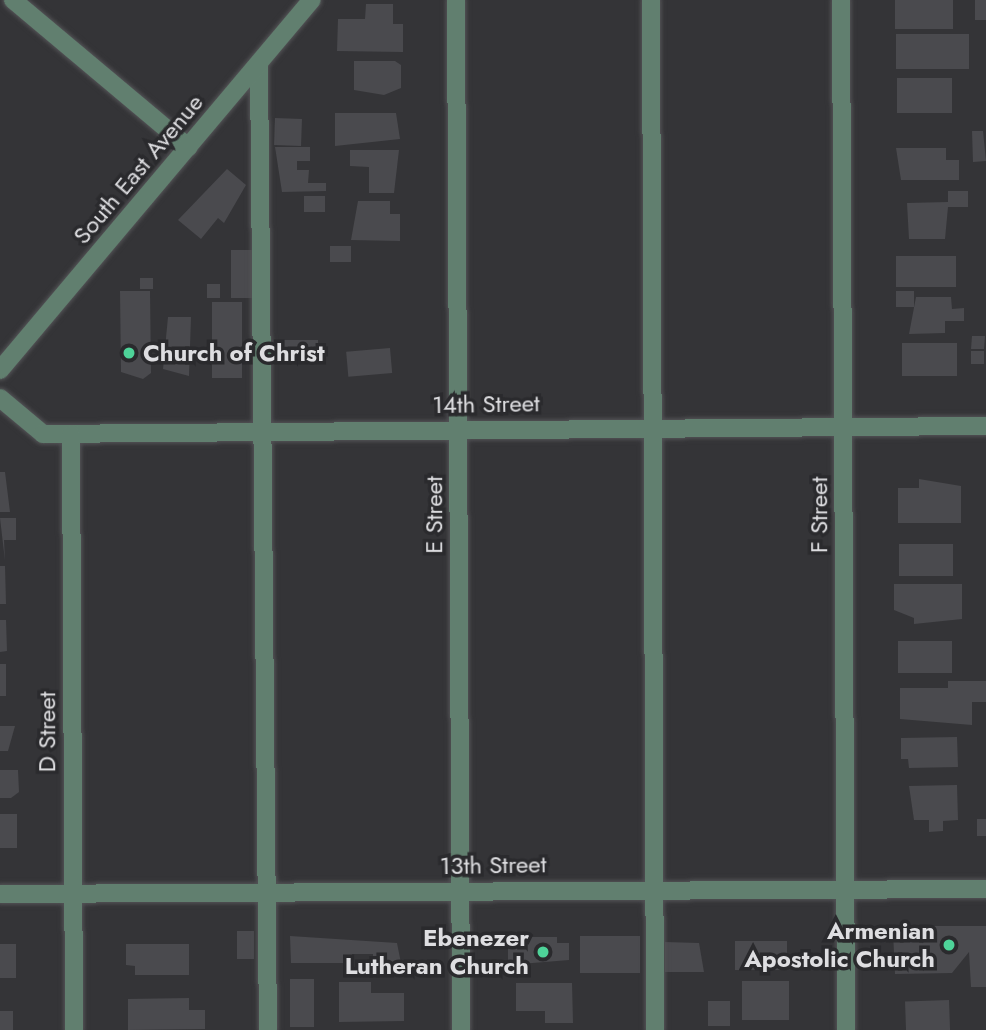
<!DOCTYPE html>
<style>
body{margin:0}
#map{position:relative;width:986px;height:1030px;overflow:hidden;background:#343437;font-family:Jost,sans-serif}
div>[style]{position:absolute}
.building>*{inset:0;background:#4a4a4e;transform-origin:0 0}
.roads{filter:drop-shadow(0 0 2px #535356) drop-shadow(0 0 2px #535356)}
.minor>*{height:18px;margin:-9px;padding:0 9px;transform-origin:9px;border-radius:9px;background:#617f6f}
.dots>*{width:19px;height:19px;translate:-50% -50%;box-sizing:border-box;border:4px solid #2a2a2d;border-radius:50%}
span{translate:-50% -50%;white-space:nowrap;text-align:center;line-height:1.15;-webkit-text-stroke:7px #2a2a2d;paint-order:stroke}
.street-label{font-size:24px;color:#dedee1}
.poi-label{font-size:24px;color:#dedee1;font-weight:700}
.left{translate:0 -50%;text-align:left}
.right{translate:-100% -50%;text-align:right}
</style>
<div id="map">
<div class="building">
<i style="left:895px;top:0;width:58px;height:29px"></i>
<i style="left:975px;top:0;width:11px;height:20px"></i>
<i style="clip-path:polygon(366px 4px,393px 4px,393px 24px,403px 24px,403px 52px,337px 51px,338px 19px,365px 19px)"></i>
<i style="left:896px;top:34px;width:73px;height:35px"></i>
<i style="clip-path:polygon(354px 61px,395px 61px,401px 65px,401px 88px,384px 95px,354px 90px)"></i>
<i style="left:897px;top:78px;width:55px;height:35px"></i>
<i style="clip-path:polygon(335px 113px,396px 113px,400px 139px,335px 146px)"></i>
<i style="left:275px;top:118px;width:27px;height:27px;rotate:2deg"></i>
<i style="clip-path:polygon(972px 131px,983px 131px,986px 161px,973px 162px)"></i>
<i style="clip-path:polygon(275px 147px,310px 147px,310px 161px,297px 161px,297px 170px,309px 170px,308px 183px,326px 183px,326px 191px,282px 192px)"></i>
<i style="clip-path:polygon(896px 148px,946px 148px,946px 160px,959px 160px,959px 180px,901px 180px)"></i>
<i style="clip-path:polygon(350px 150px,399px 150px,394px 193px,369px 193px,369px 167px,350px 166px)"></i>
<i style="clip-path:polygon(227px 169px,246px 185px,224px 223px,218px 218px,201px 239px,178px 220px)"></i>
<i style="clip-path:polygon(948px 191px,968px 191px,968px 207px,948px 207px,945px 239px,909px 239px,907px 203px,948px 202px)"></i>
<i style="left:304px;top:196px;width:21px;height:16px"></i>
<i style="clip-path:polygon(358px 201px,390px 201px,390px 214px,400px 214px,400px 241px,351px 240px)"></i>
<i style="left:330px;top:246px;width:21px;height:16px"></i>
<i style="left:231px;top:250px;width:21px;height:48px"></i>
<i style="left:896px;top:256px;width:60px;height:31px"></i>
<i style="left:140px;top:278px;width:13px;height:11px"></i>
<i style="left:220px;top:284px;width:14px;height:13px;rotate:90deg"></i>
<i style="clip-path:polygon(120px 291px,150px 291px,151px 373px,143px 379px,121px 372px)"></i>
<i style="left:896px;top:291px;width:18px;height:16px"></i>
<i style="clip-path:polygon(916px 297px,951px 297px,952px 309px,964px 308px,964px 321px,945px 321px,945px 333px,909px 334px)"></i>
<i style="left:212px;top:302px;width:30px;height:76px"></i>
<i style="clip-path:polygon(168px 317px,191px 317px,189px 376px,163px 369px)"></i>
<i style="clip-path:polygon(972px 336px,985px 336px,984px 349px,971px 349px)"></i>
<i style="clip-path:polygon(280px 340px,318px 340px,318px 350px,298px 350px,297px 363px,279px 363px)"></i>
<i style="left:957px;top:343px;width:33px;height:55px;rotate:90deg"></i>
<i style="left:390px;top:348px;width:25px;height:44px;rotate:85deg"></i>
<i style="left:971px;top:351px;width:13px;height:13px"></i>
<i style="clip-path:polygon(0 472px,5px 472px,10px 512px,0 512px)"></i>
<i style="clip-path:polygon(919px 479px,961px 486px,961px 523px,898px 523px,898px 488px,919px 488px)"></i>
<i style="clip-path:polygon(0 518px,16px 518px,16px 540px,4px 540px,5px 561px)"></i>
<i style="left:899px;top:544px;width:54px;height:32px"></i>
<i style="clip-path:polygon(0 566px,5px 566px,6px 604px,0 604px)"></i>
<i style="clip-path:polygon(894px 584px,962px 584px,962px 619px,914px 624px,914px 618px,894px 610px)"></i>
<i style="clip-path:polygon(0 620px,6px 620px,7px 651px,0 652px)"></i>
<i style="left:898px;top:641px;width:54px;height:32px"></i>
<i style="left:0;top:664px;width:6px;height:32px"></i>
<i style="clip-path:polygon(948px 681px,986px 681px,986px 702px,972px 702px,972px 725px,900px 719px,900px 688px,948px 688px)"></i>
<i style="clip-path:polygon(0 726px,15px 726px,8px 751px,0 751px)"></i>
<i style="clip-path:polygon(957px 737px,958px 767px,909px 768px,908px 759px,901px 759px,901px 738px)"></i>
<i style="clip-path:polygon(0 770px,18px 770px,19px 792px,11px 798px,0 798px)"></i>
<i style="clip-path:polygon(957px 785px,958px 820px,943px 821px,943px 831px,929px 832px,929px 820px,914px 820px,909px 786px)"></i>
<i style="left:0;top:814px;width:17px;height:34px"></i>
<i style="left:977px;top:819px;width:9px;height:17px"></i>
<i style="clip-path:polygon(931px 926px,986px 926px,986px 987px,971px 987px,969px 952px,952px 973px,895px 974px,893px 932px)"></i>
<i style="left:254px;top:931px;width:28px;height:17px;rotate:90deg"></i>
<i style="clip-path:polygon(290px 936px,397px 943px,401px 963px,397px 975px,373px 975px,373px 954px,352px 954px,352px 963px,291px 963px)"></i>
<i style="left:640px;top:936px;width:37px;height:60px;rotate:90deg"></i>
<i style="clip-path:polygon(508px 937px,557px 937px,557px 943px,569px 943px,569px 960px,508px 965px)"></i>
<i style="left:735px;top:941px;width:52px;height:29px"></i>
<i style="clip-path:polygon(665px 942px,699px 943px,704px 972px,665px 972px)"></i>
<i style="left:0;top:944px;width:16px;height:34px"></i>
<i style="clip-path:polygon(126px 944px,189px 944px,189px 975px,135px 975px,135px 966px,126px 965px)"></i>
<i style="left:290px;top:979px;width:24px;height:48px"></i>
<i style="left:742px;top:981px;width:47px;height:39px"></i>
<i style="clip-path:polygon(339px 982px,371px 982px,371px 993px,404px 993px,404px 1021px,339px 1022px)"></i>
<i style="clip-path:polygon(516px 983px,572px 983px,573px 1023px,545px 1023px,545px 1011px,516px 1011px)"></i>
<i style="clip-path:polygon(189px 998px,189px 1010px,205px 1010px,205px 1029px,128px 1030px,128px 999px)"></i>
<i style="left:949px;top:1000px;width:30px;height:44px;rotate:88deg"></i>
<i style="left:730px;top:1001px;width:25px;height:22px;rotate:90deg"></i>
<i style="left:0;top:1011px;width:13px;height:19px"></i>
</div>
<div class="roads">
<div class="minor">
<i style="left:13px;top:0;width:229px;rotate:40deg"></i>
<i style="left:456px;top:0;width:1030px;rotate:89.72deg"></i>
<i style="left:651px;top:0;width:1030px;rotate:89.78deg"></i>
<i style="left:841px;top:0;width:1030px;rotate:89.72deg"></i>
<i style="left:259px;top:64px;width:966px;rotate:89.47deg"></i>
<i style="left:0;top:370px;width:484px;rotate:-49.9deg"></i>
<i style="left:0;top:398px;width:56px;rotate:39.9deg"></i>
<i style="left:43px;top:434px;width:943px;rotate:-0.49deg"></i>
<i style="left:71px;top:434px;width:596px;rotate:89.71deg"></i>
<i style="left:0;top:894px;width:986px;rotate:-0.29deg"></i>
</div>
</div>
<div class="dots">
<i style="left:129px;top:353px;background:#4ed399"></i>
<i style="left:949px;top:945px;background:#4ed399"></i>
<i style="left:543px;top:952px;background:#4ed399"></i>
</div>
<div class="street-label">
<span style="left:138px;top:169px;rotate:-50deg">South East Avenue</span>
<span style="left:486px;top:404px;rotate:-1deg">14th Street</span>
<span style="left:434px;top:515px;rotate:-90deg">E Street</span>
<span style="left:819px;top:515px;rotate:-90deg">F Street</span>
<span style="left:47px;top:732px;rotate:-90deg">D Street</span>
<span style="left:493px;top:865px;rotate:-1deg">13th Street</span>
</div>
<div class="poi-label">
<span class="left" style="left:143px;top:353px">Church of Christ</span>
<span class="right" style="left:935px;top:945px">Armenian<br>Apostolic Church</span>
<span class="right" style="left:529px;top:952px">Ebenezer<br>Lutheran Church</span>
</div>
</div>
